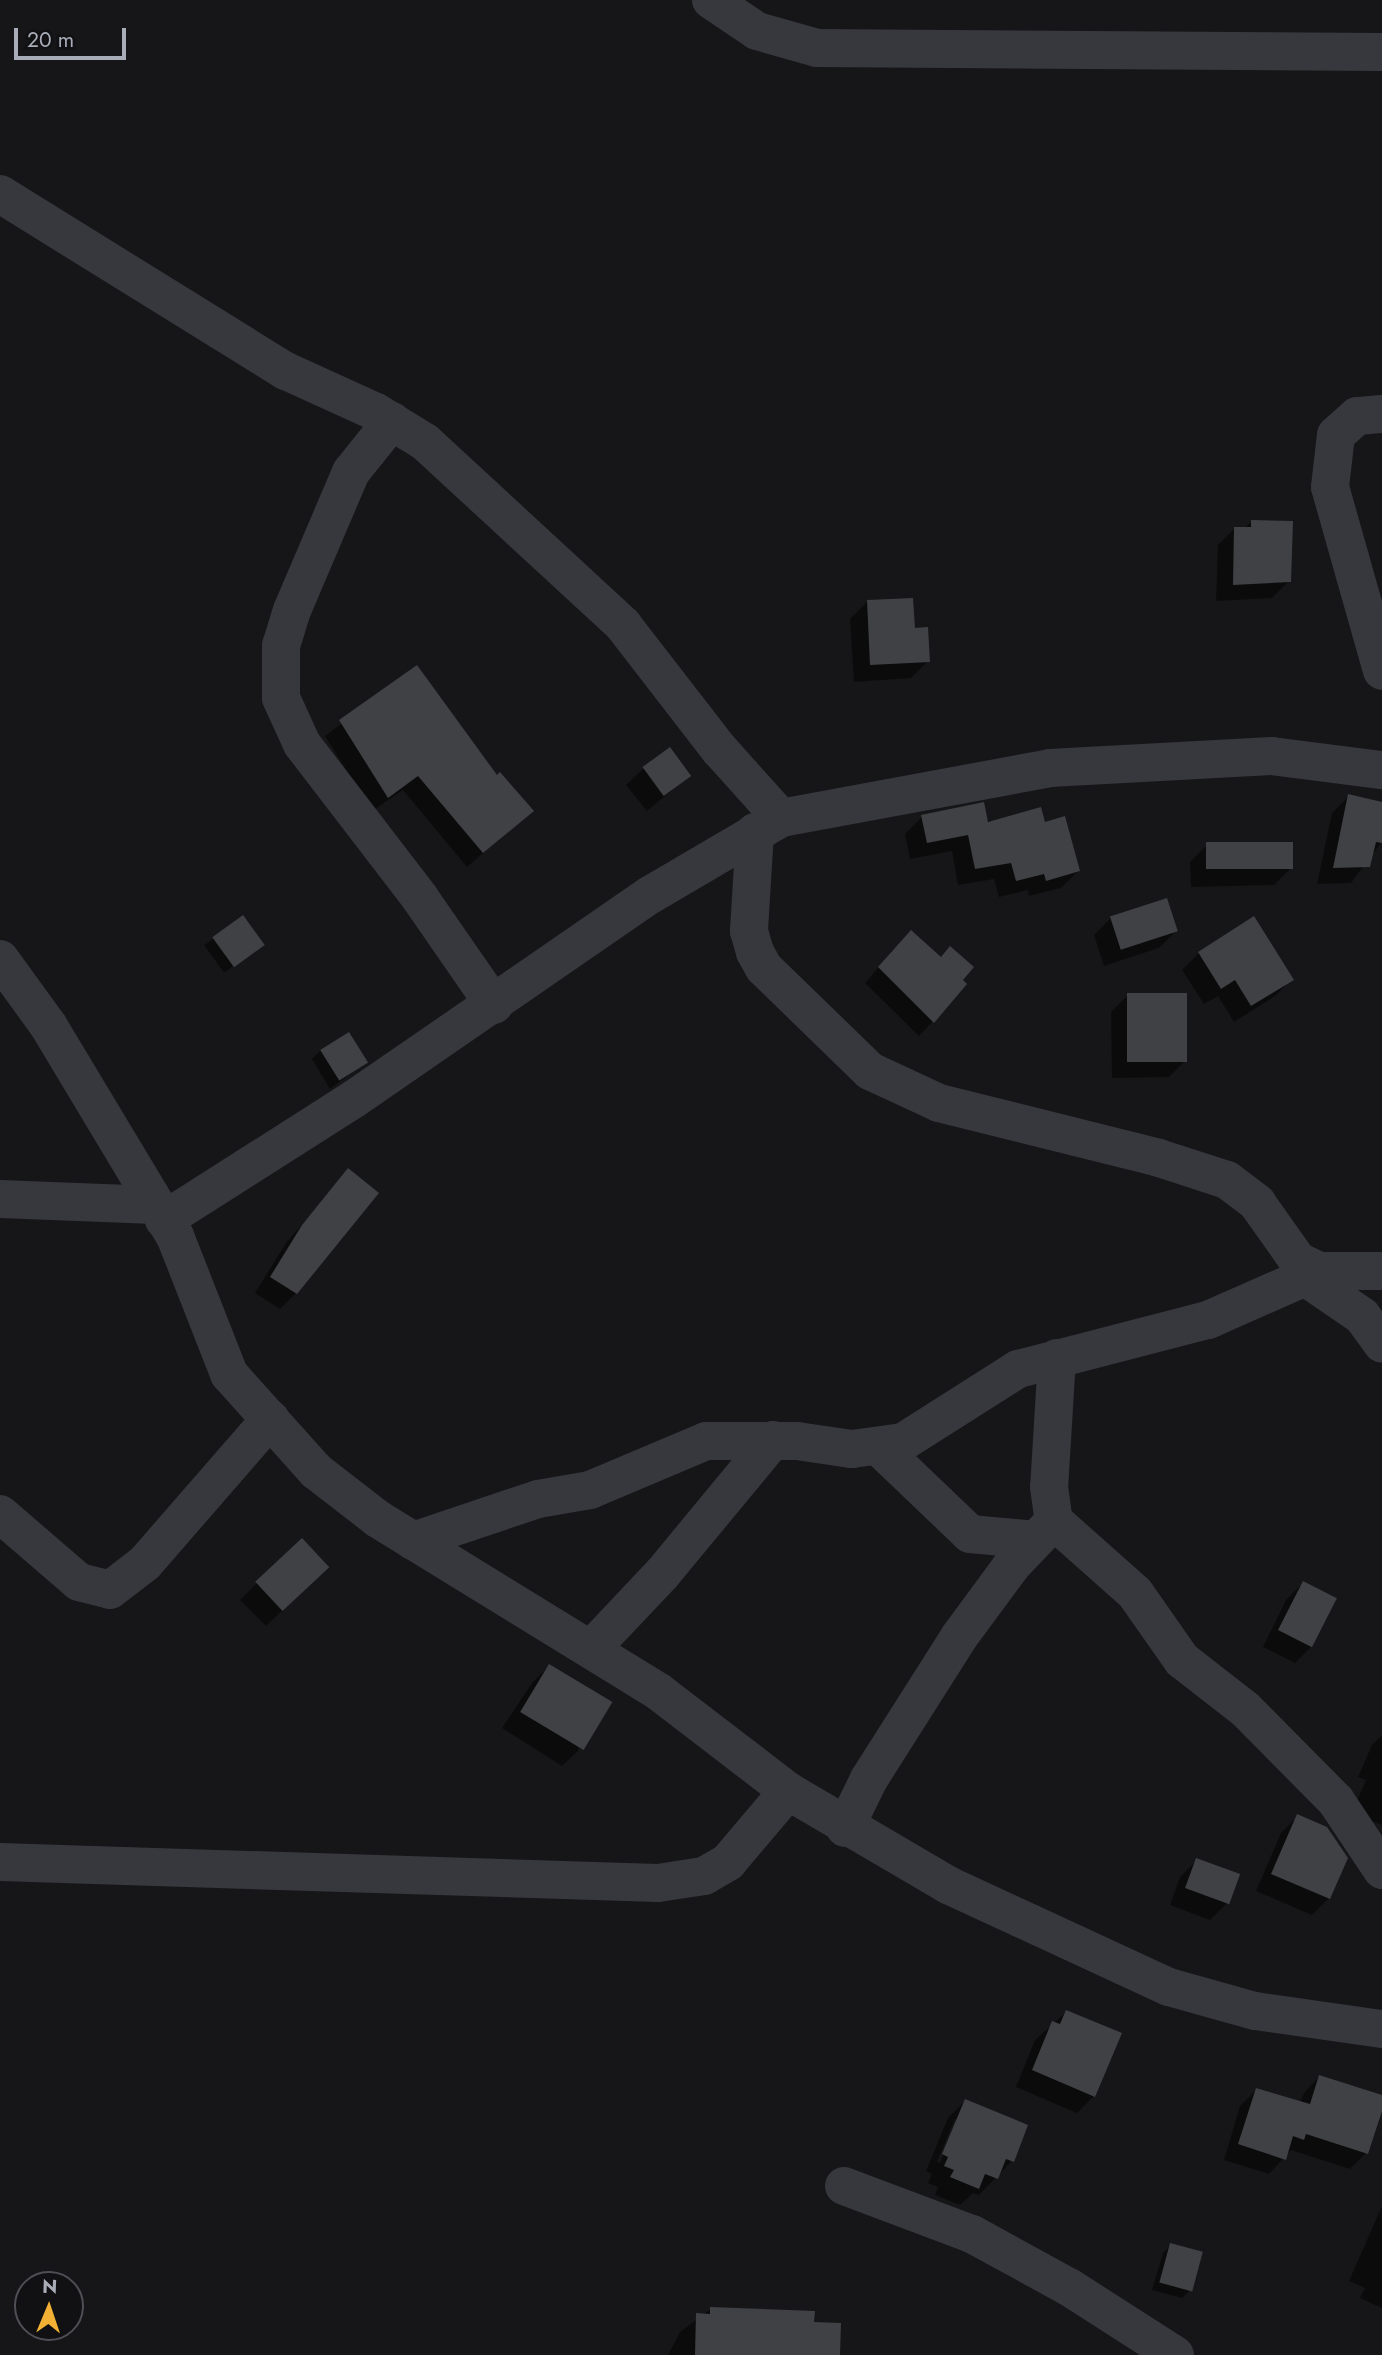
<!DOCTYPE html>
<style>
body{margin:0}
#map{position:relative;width:1382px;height:2355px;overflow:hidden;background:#161618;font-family:Jost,sans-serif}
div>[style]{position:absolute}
.shadow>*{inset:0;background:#0007;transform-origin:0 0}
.building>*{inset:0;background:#404145;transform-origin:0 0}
.street>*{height:38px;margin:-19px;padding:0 19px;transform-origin:19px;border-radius:19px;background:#37383d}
span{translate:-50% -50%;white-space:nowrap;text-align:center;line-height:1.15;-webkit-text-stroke:5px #111113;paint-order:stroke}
.north{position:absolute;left:14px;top:2271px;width:70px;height:70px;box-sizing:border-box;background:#111113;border:2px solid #4d4f55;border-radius:50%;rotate:2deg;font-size:19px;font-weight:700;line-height:28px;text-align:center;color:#a8adb8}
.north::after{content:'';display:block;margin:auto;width:24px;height:32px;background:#f2b134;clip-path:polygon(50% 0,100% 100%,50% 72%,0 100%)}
.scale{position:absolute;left:14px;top:28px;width:112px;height:32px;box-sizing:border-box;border:4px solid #a8adb8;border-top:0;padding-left:9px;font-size:21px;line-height:24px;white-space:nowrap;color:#a8adb8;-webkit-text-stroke:5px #111113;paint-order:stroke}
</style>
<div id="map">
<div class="shadow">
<i style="clip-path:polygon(1252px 521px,1289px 581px,1272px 598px,1216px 601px,1218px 545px,1235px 528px,1244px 529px)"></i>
<i style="clip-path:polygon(867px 602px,913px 630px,928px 661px,911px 678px,854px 682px,850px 619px)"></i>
<i style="clip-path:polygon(416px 667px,497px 777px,532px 811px,467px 867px,403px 790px,372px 811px,325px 736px)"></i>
<i style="clip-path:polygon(643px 769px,689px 776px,647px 811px,626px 785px)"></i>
<i style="clip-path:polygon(1349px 796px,1382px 804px,1381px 843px,1351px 883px,1317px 884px,1332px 813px)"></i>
<i style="clip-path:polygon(922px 817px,1044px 824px,1078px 871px,1061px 888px,1029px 896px,1028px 890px,999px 897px,994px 879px,958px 885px,952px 851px,910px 859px,905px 834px)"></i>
<i style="clip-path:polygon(1207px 845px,1291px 868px,1274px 885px,1191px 887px,1190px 862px)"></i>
<i style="left:243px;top:917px;width:34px;height:48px;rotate:54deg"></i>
<i style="clip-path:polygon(1111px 918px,1176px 931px,1159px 948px,1104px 966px,1094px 935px)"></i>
<i style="clip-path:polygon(1254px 919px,1292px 979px,1275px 996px,1234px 1022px,1218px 996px,1204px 1004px,1182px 970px,1199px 953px)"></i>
<i style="clip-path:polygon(897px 946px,933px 1021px,919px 1036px,865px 983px)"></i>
<i style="clip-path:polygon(1128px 995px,1186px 1060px,1169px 1077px,1112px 1078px,1111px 1012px)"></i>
<i style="clip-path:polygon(320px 1051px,366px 1062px,330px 1089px,312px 1059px)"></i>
<i style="clip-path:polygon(344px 1176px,296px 1293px,280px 1309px,255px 1293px,286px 1243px)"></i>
<i style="clip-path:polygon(257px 1583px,310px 1584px,266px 1626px,240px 1600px)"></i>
<i style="clip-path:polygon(1303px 1583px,1312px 1646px,1295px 1663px,1263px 1647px,1286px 1600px)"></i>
<i style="clip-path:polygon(549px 1666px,579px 1750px,562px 1766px,502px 1728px,532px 1683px)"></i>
<i style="clip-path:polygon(1382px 1735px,1382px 1825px,1352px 1813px,1366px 1780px,1358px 1777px,1372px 1745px)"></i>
<i style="clip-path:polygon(1298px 1816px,1329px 1898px,1312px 1915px,1256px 1891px,1281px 1833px)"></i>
<i style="clip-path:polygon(1197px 1860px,1227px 1903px,1210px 1920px,1170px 1905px,1180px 1877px)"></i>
<i style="clip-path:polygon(1066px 2012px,1094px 2096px,1077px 2113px,1016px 2087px,1035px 2040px)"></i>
<i style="clip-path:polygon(1319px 2077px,1382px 2097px,1366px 2153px,1350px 2169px,1291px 2150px,1269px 2174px,1224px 2160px,1240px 2106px,1256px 2090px,1300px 2103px,1304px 2093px)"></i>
<i style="clip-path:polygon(evenodd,965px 2101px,1026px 2126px,1012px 2161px,979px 2195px,973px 2193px,960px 2205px,935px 2195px,938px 2187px,928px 2183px,932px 2174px,926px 2171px,948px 2118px,965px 2101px,955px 2119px,958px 2119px,940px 2163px,937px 2162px,955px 2119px)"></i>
<i style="clip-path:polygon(1382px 2206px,1382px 2308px,1360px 2298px,1365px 2288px,1349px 2281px)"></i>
<i style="clip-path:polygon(1171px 2245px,1190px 2290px,1182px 2298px,1152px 2290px,1163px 2253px)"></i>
<i style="clip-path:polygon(711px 2309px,813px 2324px,838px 2355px,668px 2355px,680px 2332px)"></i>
</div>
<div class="building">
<i style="clip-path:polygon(1251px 520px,1293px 521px,1291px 582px,1233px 585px,1234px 527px,1251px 527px)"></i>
<i style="clip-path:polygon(913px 598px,915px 628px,928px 627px,930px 662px,870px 665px,867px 600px)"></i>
<i style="clip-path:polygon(417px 665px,497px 775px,500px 772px,534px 811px,483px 853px,418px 776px,388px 798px,339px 720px)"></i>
<i style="left:670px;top:747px;width:36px;height:34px;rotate:54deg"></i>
<i style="clip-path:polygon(1348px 794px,1382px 802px,1382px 843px,1376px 842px,1370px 867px,1333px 868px)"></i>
<i style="clip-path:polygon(984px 802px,988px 822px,1041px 807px,1045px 822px,1065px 816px,1080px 871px,1046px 881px,1044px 874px,1016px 881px,1011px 863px,975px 869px,968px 835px,927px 843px,921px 815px)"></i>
<i style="left:1293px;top:842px;width:27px;height:87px;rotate:90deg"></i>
<i style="left:1167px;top:898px;width:35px;height:60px;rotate:72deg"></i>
<i style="left:243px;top:915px;width:37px;height:38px;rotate:54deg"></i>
<i style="clip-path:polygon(1254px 916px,1294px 980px,1251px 1006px,1235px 980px,1221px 989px,1198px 952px)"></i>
<i style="clip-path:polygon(911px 930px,941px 957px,950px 946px,974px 967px,963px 980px,967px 984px,934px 1023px,878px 967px)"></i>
<i style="left:1127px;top:993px;width:60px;height:69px"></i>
<i style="left:349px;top:1032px;width:36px;height:34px;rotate:58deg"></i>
<i style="clip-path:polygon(348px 1168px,379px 1193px,297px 1294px,270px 1277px,302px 1225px)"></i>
<i style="left:302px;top:1538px;width:40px;height:64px;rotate:47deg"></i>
<i style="left:1303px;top:1581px;width:38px;height:55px;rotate:27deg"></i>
<i style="left:549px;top:1664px;width:74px;height:56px;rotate:31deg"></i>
<i style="clip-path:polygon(1297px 1814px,1327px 1827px,1348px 1858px,1330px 1899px,1271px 1874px)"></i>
<i style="left:1196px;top:1858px;width:47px;height:32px;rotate:20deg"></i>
<i style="clip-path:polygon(1066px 2010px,1122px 2033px,1095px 2097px,1032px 2070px,1052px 2021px,1060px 2024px)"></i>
<i style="clip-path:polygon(1319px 2075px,1382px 2095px,1382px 2111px,1368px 2154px,1306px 2134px,1304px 2140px,1293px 2136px,1286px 2160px,1238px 2144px,1256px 2088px,1310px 2104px)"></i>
<i style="clip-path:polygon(965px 2099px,1028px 2125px,1014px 2162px,1006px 2159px,998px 2179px,985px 2174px,979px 2189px,950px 2177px,954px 2170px,944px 2166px,948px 2157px,942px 2154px)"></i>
<i style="left:1170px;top:2243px;width:34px;height:41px;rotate:15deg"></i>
<i style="clip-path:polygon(710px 2307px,815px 2311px,814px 2322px,841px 2323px,840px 2355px,695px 2355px,696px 2313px,710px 2314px)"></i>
</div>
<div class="street">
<i style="left:711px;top:0;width:55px;rotate:34deg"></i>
<i style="left:757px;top:31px;width:62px;rotate:15.8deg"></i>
<i style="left:817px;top:48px;width:565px;rotate:0.41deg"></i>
<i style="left:0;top:194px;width:336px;rotate:31.8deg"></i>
<i style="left:286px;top:371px;width:99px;rotate:24.5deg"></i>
<i style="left:376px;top:412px;width:57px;rotate:31.5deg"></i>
<i style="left:425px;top:442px;width:270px;rotate:42.7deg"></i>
<i style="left:623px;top:625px;width:157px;rotate:52.3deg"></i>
<i style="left:719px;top:749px;width:93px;rotate:48.1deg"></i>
<i style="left:1382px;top:414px;width:25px;rotate:175deg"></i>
<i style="left:1357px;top:416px;width:28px;rotate:138deg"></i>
<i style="left:1336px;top:435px;width:52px;rotate:96.6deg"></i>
<i style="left:1330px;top:487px;width:191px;rotate:74.2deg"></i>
<i style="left:392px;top:421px;width:65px;rotate:128.8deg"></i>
<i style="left:351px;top:472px;width:150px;rotate:113.1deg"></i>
<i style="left:292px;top:610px;width:37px;rotate:107deg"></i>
<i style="left:281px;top:645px;width:53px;rotate:90deg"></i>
<i style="left:281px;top:698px;width:51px;rotate:65.5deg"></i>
<i style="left:302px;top:744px;width:194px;rotate:52.5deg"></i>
<i style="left:420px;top:898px;width:130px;rotate:55.3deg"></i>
<i style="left:755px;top:832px;width:99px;rotate:93.5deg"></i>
<i style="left:749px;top:931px;width:22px;rotate:74deg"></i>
<i style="left:755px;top:952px;width:18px;rotate:61deg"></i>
<i style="left:764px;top:968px;width:148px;rotate:44.2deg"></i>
<i style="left:870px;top:1071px;width:76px;rotate:24.9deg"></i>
<i style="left:939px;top:1103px;width:227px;rotate:14deg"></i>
<i style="left:1159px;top:1158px;width:71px;rotate:17.9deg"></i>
<i style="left:1227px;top:1180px;width:38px;rotate:37deg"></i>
<i style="left:1257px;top:1203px;width:71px;rotate:54.7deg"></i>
<i style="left:1298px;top:1261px;width:23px;rotate:25deg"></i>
<i style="left:1319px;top:1271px;width:63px"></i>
<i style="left:0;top:959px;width:82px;rotate:54deg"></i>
<i style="left:48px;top:1025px;width:246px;rotate:59deg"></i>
<i style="left:175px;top:1236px;width:148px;rotate:68.6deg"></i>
<i style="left:229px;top:1374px;width:130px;rotate:48.1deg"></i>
<i style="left:316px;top:1471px;width:78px;rotate:37.7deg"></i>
<i style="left:378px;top:1519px;width:330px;rotate:31.6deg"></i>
<i style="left:659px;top:1692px;width:163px;rotate:37.5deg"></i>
<i style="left:788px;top:1791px;width:186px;rotate:30.4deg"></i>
<i style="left:948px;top:1885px;width:243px;rotate:24.8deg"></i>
<i style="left:1169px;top:1987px;width:89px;rotate:15.6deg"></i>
<i style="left:1255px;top:2011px;width:128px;rotate:8.1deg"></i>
<i style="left:0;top:1199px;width:155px;rotate:2.2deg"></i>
<i style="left:164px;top:1220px;width:225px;rotate:-32.5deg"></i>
<i style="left:354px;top:1099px;width:359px;rotate:-34.6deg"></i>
<i style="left:650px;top:895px;width:152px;rotate:-30.4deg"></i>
<i style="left:781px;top:818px;width:274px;rotate:-10.5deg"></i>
<i style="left:1050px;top:768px;width:222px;rotate:-3.1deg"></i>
<i style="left:1272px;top:756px;width:111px;rotate:7.3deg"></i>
<i style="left:1305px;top:1277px;width:69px;rotate:34.4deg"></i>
<i style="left:1362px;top:1316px;width:34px;rotate:54deg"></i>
<i style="left:1057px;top:1358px;width:129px;rotate:93.5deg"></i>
<i style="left:1049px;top:1487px;width:34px;rotate:82deg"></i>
<i style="left:1054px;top:1521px;width:108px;rotate:41.6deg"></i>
<i style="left:1135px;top:1593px;width:82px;rotate:55deg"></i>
<i style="left:1182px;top:1660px;width:80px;rotate:37.9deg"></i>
<i style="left:1245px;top:1709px;width:129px;rotate:45.3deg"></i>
<i style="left:1336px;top:1801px;width:83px;rotate:56.3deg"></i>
<i style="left:878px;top:1446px;width:127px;rotate:43.7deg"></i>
<i style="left:970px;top:1534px;width:66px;rotate:5.2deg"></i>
<i style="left:0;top:1514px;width:104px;rotate:40.7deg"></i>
<i style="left:79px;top:1582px;width:32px;rotate:14deg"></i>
<i style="left:110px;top:1590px;width:44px;rotate:-37.6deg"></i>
<i style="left:145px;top:1563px;width:191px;rotate:-49deg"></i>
<i style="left:413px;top:1541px;width:132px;rotate:-18.6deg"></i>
<i style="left:538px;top:1499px;width:53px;rotate:-9.8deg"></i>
<i style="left:590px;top:1490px;width:126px;rotate:-22.9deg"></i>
<i style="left:706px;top:1441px;width:91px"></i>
<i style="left:797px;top:1441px;width:56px;rotate:8.3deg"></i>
<i style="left:852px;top:1449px;width:51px;rotate:-7.8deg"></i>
<i style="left:903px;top:1442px;width:136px;rotate:-32.4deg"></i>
<i style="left:1018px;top:1369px;width:196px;rotate:-14.5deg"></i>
<i style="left:1208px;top:1320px;width:121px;rotate:-23.8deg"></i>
<i style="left:592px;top:1648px;width:102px;rotate:-46.6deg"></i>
<i style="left:662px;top:1574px;width:174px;rotate:-50.4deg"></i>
<i style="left:845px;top:1828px;width:55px;rotate:-63.9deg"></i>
<i style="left:869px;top:1779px;width:168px;rotate:-57.6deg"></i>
<i style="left:959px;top:1637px;width:89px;rotate:-53.6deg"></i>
<i style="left:1012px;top:1565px;width:61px;rotate:-46.3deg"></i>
<i style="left:0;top:1862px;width:658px;rotate:1.83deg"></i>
<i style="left:658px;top:1883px;width:47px;rotate:-8.7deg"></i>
<i style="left:704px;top:1876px;width:28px;rotate:-30deg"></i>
<i style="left:728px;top:1862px;width:93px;rotate:-49.8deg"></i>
<i style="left:844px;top:2186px;width:137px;rotate:20.6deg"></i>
<i style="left:972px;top:2234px;width:111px;rotate:28.7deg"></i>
<i style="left:1069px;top:2287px;width:126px;rotate:32.7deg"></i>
</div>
<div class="north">N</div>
<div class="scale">20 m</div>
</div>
